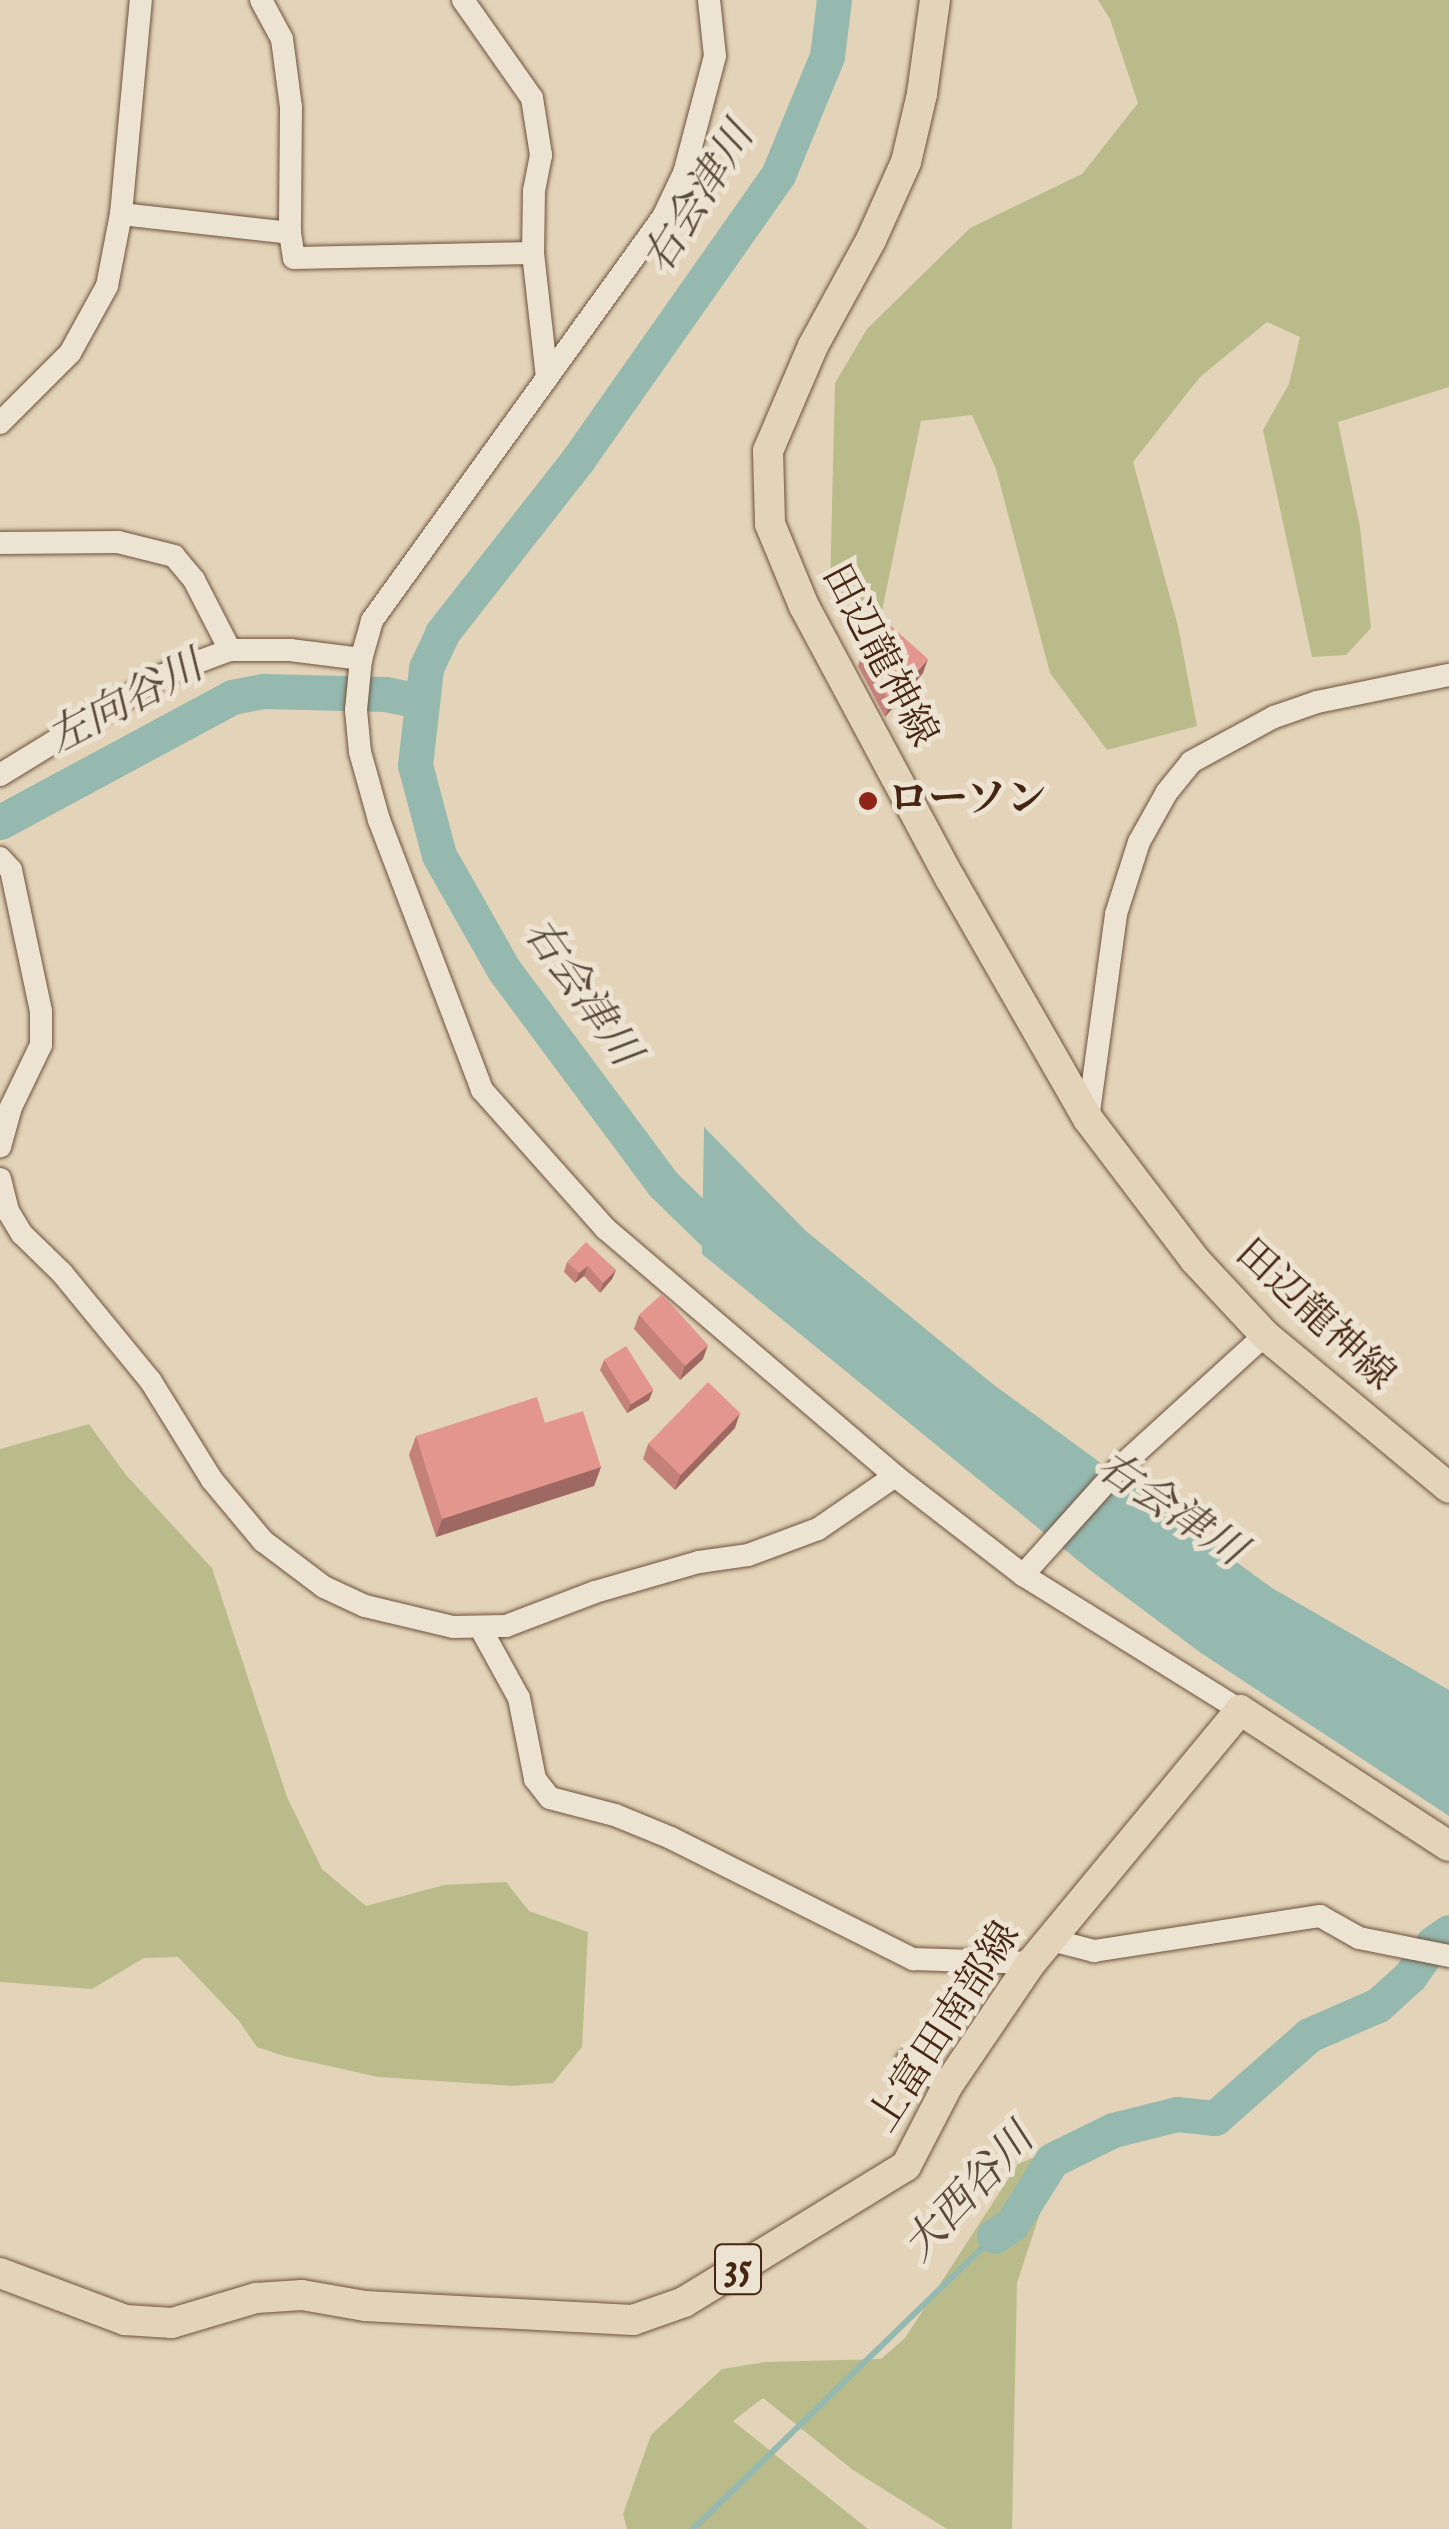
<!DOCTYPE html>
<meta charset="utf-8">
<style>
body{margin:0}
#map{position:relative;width:1449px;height:2529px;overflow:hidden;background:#e3d4b9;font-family:"IM FELL English","Noto Serif JP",serif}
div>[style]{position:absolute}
.green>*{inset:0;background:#b9bb8b}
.water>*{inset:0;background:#95b8af}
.stream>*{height:6px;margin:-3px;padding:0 3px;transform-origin:3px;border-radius:3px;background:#95b8af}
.river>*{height:35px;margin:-17.5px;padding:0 17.5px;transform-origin:17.5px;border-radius:17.5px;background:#95b8af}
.roads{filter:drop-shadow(0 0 2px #6d523c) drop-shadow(0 0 2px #6d523c)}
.minor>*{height:22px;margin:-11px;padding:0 11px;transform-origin:11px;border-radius:11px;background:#ede3d2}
.major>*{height:30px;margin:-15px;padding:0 15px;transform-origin:15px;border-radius:15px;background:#e3d4b9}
.wall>*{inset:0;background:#c38179}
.shaded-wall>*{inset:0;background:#9f6963}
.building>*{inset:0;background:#e3968d;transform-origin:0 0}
.dots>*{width:28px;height:28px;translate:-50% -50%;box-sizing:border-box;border:5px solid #ede3d2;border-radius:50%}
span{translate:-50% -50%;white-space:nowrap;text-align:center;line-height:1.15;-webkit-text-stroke:10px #ede3d2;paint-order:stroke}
.shield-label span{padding:2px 8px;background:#ede3d2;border:2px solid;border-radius:8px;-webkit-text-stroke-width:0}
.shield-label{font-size:38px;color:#462612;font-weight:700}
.street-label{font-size:40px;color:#462612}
.poi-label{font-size:40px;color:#462612;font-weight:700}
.left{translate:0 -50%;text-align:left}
.water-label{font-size:42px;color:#5a4a39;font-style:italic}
</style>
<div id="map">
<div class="green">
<i style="clip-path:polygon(1098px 0,1449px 0,1449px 387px,1338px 422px,1360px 527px,1371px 628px,1346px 655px,1312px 657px,1263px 430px,1289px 384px,1300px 337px,1267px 322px,1200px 377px,1133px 462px,1178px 626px,1197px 726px,1107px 750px,1050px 673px,996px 469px,972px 415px,921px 421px,882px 611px,830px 590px,835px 383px,867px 329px,970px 228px,1082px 174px,1138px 103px,1110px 19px)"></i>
<i style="clip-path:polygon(89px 1424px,126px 1475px,212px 1568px,287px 1797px,322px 1869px,366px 1906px,444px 1885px,506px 1882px,529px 1911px,588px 1932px,582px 2047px,553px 2083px,512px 2086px,378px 2077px,284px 2056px,257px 2047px,239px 2021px,178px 1957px,144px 1958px,92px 1989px,0 1982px,0 1449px)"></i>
<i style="clip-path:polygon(1062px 2146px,1017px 2283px,1012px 2529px,947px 2529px,853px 2470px,763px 2398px,733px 2421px,868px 2529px,627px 2529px,623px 2514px,651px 2435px,722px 2369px,765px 2362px,881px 2359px,905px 2338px,1018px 2164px)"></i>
</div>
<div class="water">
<i style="clip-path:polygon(704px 1127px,806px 1231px,994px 1385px,1272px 1588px,1449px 1690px,1449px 1816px,1201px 1653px,1091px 1571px,702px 1254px)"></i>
</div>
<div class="stream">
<i style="left:693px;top:2529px;width:420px;rotate:-44.2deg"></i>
</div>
<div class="river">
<i style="left:0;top:822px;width:264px;rotate:-28.3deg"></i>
<i style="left:232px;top:697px;width:33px;rotate:-11deg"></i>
<i style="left:264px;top:691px;width:121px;rotate:1.4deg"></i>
<i style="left:385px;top:694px;width:37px;rotate:11deg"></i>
<i style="left:735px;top:1254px;width:100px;rotate:-135.8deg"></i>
<i style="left:663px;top:1184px;width:267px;rotate:-126.6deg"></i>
<i style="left:504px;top:970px;width:132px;rotate:-119.5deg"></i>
<i style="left:439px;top:855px;width:93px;rotate:-104.9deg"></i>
<i style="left:415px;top:765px;width:98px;rotate:-83.5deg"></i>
<i style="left:426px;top:668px;width:38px;rotate:-65deg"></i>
<i style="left:442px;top:633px;width:222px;rotate:-51.9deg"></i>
<i style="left:579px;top:458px;width:346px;rotate:-54.9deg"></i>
<i style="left:778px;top:175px;width:129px;rotate:-67.6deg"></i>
<i style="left:827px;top:56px;width:56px;rotate:-82.9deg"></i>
<i style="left:994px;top:2236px;width:22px;rotate:-34deg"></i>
<i style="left:1012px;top:2224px;width:75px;rotate:-58deg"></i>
<i style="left:1052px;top:2160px;width:68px;rotate:-26.2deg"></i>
<i style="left:1113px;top:2130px;width:66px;rotate:-14deg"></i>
<i style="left:1177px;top:2114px;width:38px;rotate:6deg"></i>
<i style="left:1215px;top:2118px;width:125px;rotate:-41.4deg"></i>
<i style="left:1309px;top:2035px;width:75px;rotate:-23.5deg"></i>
<i style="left:1378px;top:2005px;width:43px;rotate:-42.2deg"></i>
<i style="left:1410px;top:1976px;width:40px;rotate:-55.1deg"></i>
<i style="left:1433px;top:1943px;width:19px;rotate:-35deg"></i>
</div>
<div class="roads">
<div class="minor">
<i style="left:261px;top:0;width:44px;rotate:61.7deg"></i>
<i style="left:282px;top:39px;width:69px;rotate:82.5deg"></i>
<i style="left:291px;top:107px;width:126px;rotate:90.5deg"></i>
<i style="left:290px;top:233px;width:25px;rotate:81deg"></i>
<i style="left:294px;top:258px;width:239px;rotate:-1.2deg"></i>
<i style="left:463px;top:0;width:120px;rotate:54.9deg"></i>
<i style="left:532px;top:98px;width:58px;rotate:81deg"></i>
<i style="left:541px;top:155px;width:37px;rotate:101deg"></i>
<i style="left:534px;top:191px;width:62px;rotate:90.9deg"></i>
<i style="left:533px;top:253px;width:126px;rotate:83.6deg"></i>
<i style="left:709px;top:0;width:56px;rotate:83.9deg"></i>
<i style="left:715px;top:56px;width:121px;rotate:104.8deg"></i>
<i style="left:684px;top:173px;width:49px;rotate:115.5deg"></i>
<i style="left:663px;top:217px;width:498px;rotate:125.8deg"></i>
<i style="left:372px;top:621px;width:40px;rotate:106deg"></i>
<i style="left:361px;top:659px;width:51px;rotate:95.6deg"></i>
<i style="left:356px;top:710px;width:42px;rotate:84.6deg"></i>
<i style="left:360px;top:752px;width:71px;rotate:74.4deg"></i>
<i style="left:379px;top:820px;width:289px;rotate:69.1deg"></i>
<i style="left:482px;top:1090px;width:186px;rotate:48.3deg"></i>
<i style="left:606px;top:1229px;width:380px;rotate:40.5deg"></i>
<i style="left:895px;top:1476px;width:162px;rotate:37.7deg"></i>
<i style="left:1023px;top:1575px;width:256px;rotate:31.9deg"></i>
<i style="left:121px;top:214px;width:170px;rotate:6.4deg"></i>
<i style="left:0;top:423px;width:99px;rotate:-45deg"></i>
<i style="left:70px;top:353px;width:77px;rotate:-61.1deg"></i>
<i style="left:107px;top:286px;width:73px;rotate:-79deg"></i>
<i style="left:121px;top:214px;width:215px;rotate:-84.7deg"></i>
<i style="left:0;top:543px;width:118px;rotate:-0.5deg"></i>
<i style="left:118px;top:542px;width:58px;rotate:14deg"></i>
<i style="left:174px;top:556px;width:31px;rotate:50deg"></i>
<i style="left:194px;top:580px;width:79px;rotate:62.8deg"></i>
<i style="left:0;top:775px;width:191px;rotate:-31.5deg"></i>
<i style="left:163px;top:675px;width:72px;rotate:-20.5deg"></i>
<i style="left:230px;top:650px;width:60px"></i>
<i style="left:290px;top:650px;width:72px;rotate:7.2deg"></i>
<i style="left:0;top:858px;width:16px;rotate:47deg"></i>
<i style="left:11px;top:870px;width:144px;rotate:78deg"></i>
<i style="left:41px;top:1011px;width:34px;rotate:90deg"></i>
<i style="left:41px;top:1045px;width:69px;rotate:115.8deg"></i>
<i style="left:11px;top:1107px;width:41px;rotate:105.4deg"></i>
<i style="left:1088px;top:1119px;width:207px;rotate:-82.2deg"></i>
<i style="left:1116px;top:914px;width:76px;rotate:-72.3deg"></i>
<i style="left:1139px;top:842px;width:57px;rotate:-60.8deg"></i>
<i style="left:1167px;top:792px;width:38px;rotate:-51deg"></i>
<i style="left:1191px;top:762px;width:94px;rotate:-28.5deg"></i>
<i style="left:1274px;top:717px;width:46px;rotate:-19.2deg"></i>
<i style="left:1317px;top:702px;width:135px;rotate:-11.6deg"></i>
<i style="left:0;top:1179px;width:33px;rotate:76deg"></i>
<i style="left:8px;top:1211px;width:27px;rotate:59deg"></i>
<i style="left:22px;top:1234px;width:56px;rotate:44.3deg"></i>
<i style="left:62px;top:1273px;width:139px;rotate:50.6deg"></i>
<i style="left:150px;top:1380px;width:118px;rotate:58.2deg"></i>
<i style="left:212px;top:1480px;width:80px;rotate:50.1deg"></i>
<i style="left:263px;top:1541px;width:76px;rotate:37deg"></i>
<i style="left:324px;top:1587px;width:45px;rotate:24.9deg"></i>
<i style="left:365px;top:1606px;width:90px;rotate:13.4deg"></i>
<i style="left:453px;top:1627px;width:53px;rotate:-1.1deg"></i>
<i style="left:506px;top:1626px;width:95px;rotate:-20.9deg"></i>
<i style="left:595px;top:1592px;width:108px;rotate:-16.1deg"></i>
<i style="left:699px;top:1562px;width:49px;rotate:-8.1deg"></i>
<i style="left:748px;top:1555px;width:75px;rotate:-20.4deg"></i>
<i style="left:818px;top:1529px;width:93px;rotate:-34.5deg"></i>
<i style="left:1023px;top:1575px;width:145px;rotate:-48.1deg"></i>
<i style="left:1120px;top:1467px;width:196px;rotate:-42.3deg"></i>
<i style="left:481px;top:1629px;width:79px;rotate:61.2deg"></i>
<i style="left:519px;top:1698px;width:83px;rotate:78.8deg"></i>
<i style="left:535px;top:1779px;width:24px;rotate:52deg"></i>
<i style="left:550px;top:1798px;width:67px;rotate:14.7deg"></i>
<i style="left:615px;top:1815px;width:61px;rotate:22.3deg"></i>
<i style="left:671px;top:1838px;width:271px;rotate:26.6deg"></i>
<i style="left:913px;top:1959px;width:118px;rotate:1.9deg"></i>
<i style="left:1048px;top:1939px;width:48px;rotate:14.6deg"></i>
<i style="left:1094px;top:1951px;width:229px;rotate:-8.8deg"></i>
<i style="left:1320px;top:1916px;width:45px;rotate:29.4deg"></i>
<i style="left:1359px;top:1938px;width:92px;rotate:11.3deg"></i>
<i style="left:907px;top:2061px;width:48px;rotate:30.3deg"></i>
</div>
<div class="major">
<i style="left:935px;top:0;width:95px;rotate:97.9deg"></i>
<i style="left:922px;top:94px;width:70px;rotate:103.2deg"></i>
<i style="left:906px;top:162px;width:85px;rotate:114.2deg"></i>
<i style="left:871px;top:240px;width:121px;rotate:118.7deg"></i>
<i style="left:813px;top:346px;width:114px;rotate:113.2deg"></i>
<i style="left:768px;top:451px;width:73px;rotate:88.4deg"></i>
<i style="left:770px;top:524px;width:89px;rotate:67.5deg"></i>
<i style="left:804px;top:606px;width:309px;rotate:61.8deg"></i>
<i style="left:950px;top:878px;width:278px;rotate:60.2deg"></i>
<i style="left:1088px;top:1119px;width:177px;rotate:52.8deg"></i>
<i style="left:1195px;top:1260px;width:103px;rotate:47deg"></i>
<i style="left:1265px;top:1335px;width:239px;rotate:39.7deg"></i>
<i style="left:0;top:2273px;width:134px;rotate:20.6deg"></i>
<i style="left:125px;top:2320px;width:47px;rotate:3.7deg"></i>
<i style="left:172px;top:2323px;width:88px;rotate:-16.6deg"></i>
<i style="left:256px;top:2298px;width:46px;rotate:-3.7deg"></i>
<i style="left:302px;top:2295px;width:64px;rotate:9.9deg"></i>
<i style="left:365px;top:2306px;width:268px;rotate:3deg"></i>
<i style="left:633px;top:2320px;width:54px;rotate:-19.4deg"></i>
<i style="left:684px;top:2302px;width:260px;rotate:-31.5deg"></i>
<i style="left:906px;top:2166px;width:91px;rotate:-62.6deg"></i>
<i style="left:948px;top:2085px;width:148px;rotate:-55.8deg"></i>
<i style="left:1031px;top:1963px;width:328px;rotate:-50.4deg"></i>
<i style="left:1240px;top:1710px;width:249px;rotate:33.1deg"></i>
</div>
</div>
<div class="wall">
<i style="clip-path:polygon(863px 652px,923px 673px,885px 717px,858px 666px)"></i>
<i style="clip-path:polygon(567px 1262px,616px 1270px,612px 1279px,600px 1293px,584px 1276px,575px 1283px,564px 1272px)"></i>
<i style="clip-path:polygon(639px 1315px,703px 1359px,680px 1380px,634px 1329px)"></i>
<i style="clip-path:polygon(604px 1360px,653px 1390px,649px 1400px,627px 1413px,600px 1370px)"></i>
<i style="clip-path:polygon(545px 1423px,601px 1467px,594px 1486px,436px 1537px,409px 1455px,416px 1436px)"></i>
<i style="clip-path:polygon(735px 1428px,675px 1490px,643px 1459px,648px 1444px)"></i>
</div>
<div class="shaded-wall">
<i style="clip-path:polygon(928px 659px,923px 673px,885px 717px,890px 703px)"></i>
<i style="clip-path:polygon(588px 1266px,584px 1276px,575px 1283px,579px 1273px)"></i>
<i style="clip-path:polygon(616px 1270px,612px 1279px,600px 1293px,603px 1283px)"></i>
<i style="clip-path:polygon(708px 1345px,703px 1359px,680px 1380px,685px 1365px)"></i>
<i style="clip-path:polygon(653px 1390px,649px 1400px,627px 1413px,631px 1404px)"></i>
<i style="clip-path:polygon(740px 1413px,735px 1428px,675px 1490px,680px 1476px)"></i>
<i style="clip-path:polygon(601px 1467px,594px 1486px,436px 1537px,442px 1519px)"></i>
</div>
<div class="building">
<i style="clip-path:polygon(891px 626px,928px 659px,890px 703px,863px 652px)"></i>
<i style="clip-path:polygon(586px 1242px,616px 1270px,603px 1283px,588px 1266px,579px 1273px,567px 1262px)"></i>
<i style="left:662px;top:1294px;width:69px;height:31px;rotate:48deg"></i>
<i style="left:626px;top:1346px;width:52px;height:26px;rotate:58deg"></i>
<i style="left:708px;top:1382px;width:45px;height:86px;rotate:44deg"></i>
<i style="clip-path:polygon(537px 1397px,545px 1423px,583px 1411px,601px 1467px,442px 1519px,416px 1436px)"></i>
</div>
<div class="dots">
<i style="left:868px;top:801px;background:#8f2418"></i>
</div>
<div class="shield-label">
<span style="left:738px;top:2269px">35</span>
</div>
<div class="street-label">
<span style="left:878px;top:656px;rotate:62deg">田辺龍神線</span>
<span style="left:1314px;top:1316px;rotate:43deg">田辺龍神線</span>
<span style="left:946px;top:2028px;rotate:-57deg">上富田南部線</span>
</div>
<div class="poi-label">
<span class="left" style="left:888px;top:801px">ローソン</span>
</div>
<div class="water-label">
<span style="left:700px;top:199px;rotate:-58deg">右会津川</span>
<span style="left:126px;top:704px;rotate:-28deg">左向谷川</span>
<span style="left:580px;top:993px;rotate:55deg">右会津川</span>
<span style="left:1170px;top:1510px;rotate:34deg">右会津川</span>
<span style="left:970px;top:2194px;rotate:-47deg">大西谷川</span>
</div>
</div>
